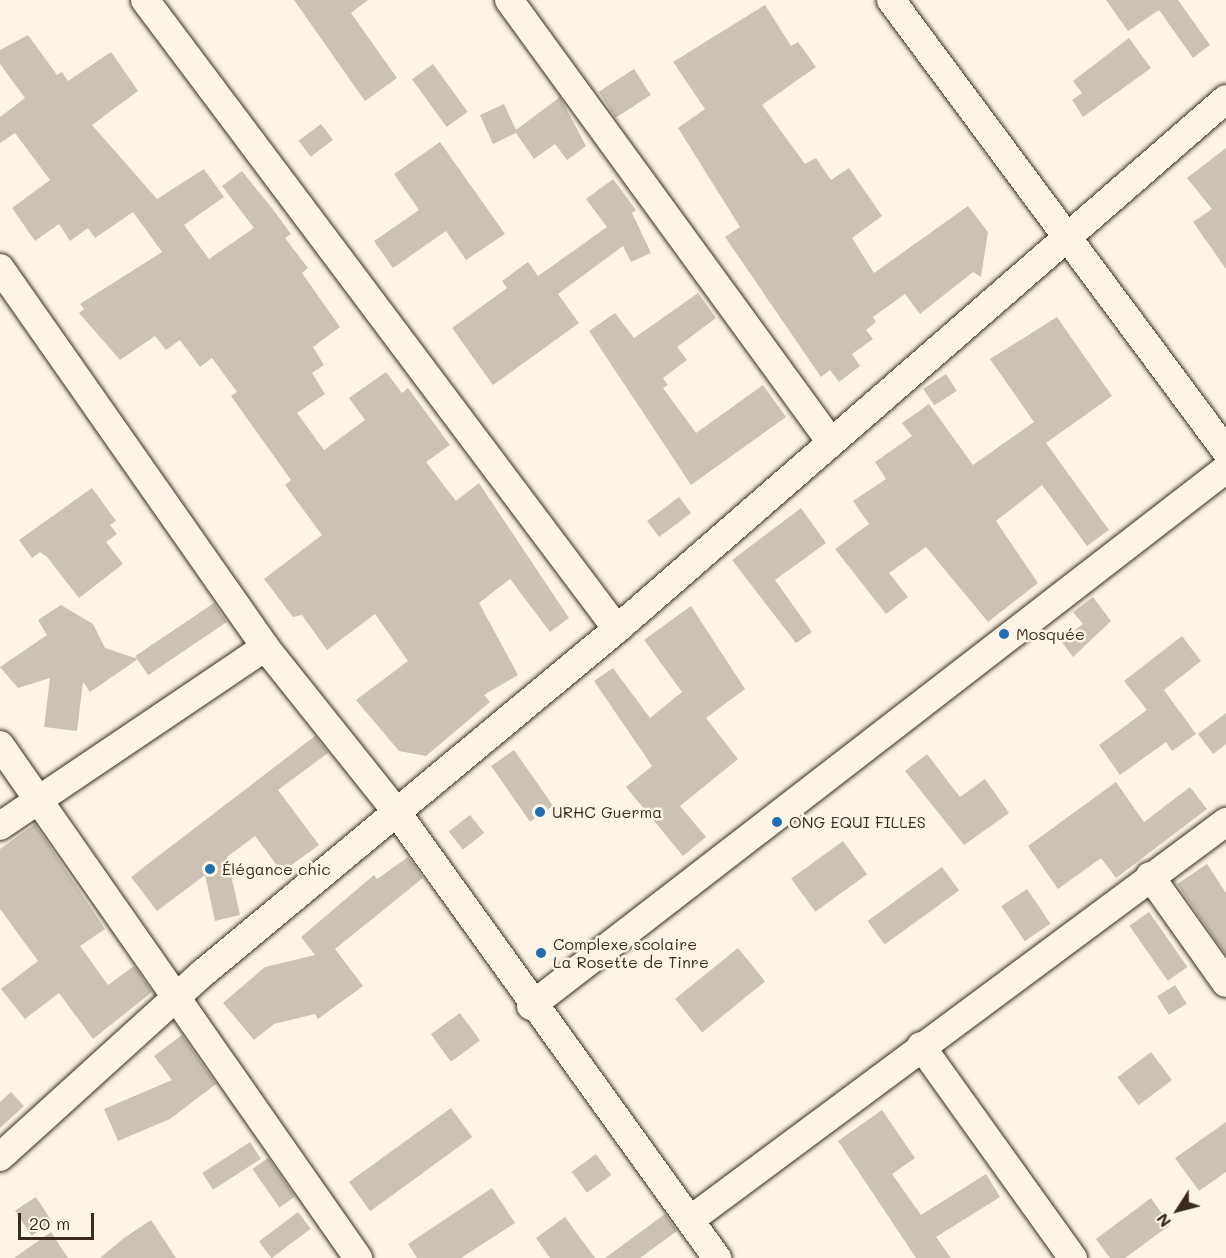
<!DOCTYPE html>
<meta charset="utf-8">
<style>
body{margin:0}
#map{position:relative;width:1226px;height:1258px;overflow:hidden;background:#fcf5e5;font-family:Mali,sans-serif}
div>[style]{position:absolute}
.building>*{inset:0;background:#ccc2b3;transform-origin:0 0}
.roads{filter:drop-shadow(0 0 2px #3b2a1e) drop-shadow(0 0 2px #3b2a1e)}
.street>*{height:28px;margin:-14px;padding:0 14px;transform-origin:14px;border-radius:14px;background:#fcf5e5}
.dots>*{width:16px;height:16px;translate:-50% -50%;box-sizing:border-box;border:3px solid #fcf5e5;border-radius:50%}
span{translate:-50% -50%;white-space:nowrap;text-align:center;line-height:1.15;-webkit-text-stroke:5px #fcf5e5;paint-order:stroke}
.poi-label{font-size:16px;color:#3b2a1e}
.left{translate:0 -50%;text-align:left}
.north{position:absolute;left:1148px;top:1180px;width:60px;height:60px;-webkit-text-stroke:4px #fcf5e5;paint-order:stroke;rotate:234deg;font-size:16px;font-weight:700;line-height:24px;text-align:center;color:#3b2a1e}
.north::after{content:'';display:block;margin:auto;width:21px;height:27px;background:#3b2a1e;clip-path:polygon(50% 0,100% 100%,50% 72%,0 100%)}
.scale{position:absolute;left:18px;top:1213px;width:76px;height:27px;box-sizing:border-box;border:3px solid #3b2a1e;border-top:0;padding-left:8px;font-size:18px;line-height:21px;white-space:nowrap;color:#3b2a1e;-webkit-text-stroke:4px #fcf5e5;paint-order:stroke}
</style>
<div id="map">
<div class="building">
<i style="clip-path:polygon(294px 0,368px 0,351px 13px,397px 78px,365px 101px)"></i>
<i style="clip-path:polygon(1106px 0,1178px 0,1210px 45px,1193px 58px,1159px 10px,1128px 31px)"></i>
<i style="clip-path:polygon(765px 5px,791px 46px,798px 42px,816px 67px,762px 105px,805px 164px,816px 158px,831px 180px,849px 168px,882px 216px,852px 238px,874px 273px,968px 206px,988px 232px,981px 277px,973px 272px,920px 314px,905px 294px,873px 317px,876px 322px,866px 330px,873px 339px,852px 354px,860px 366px,839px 382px,830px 370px,821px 377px,725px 237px,740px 227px,678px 128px,705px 109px,673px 62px)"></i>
<i style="clip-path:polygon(28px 35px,57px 75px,62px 72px,68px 81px,111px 52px,138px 91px,92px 125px,157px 199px,204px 169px,224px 197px,184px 225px,209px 259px,254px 228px,222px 186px,242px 171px,275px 212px,291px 234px,285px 238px,308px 268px,302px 273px,340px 327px,313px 347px,324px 365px,312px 373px,325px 394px,297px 413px,324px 450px,365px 420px,349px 398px,386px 372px,402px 393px,408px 388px,450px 445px,426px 462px,456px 501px,479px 483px,569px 618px,550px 632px,510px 579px,479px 603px,518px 675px,484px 695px,490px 702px,426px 756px,399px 751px,356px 700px,408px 661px,375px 614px,327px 650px,302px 615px,293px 617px,264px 579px,322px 535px,285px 485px,291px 480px,231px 396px,237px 392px,212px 358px,200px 367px,180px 340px,166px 350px,155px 336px,120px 360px,79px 313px,84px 309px,80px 304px,162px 252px,133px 212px,95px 238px,88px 228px,70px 241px,59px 224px,35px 241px,12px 208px,50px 180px,15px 133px,0 143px,0 117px,25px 98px,0 64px,0 50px)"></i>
<i style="clip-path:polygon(1129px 38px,1151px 68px,1083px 117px,1072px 100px,1082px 93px,1073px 81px)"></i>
<i style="left:433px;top:64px;width:59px;height:26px;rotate:54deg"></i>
<i style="left:634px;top:69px;width:31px;height:42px;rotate:57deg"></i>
<i style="clip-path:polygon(560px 97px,586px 146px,567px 160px,555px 144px,534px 159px,516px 133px,493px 144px,480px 115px,504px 104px,516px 130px)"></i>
<i style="left:321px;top:124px;width:20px;height:28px;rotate:53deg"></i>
<i style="clip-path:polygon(440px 142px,505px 234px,466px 260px,446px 231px,393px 268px,374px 241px,419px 210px,394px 174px)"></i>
<i style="clip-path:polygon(1226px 148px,1226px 269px,1193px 222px,1212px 209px,1187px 178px)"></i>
<i style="clip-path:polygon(613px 179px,636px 210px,632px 213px,651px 253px,631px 262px,623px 246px,558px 294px,579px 323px,493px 385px,452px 328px,507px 288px,502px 281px,528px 262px,538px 276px,607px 227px,586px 199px)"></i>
<i style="clip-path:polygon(698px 293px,716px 318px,677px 347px,687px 360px,663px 378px,668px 385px,663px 388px,696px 433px,763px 385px,786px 417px,691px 485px,589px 331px,615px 313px,634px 338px)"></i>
<i style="clip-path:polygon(1057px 317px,1112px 396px,1046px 443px,1109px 530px,1087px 546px,1042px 485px,996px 521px,1038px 583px,988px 622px,926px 547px,889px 573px,908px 597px,886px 614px,835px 549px,869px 524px,853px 501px,886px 479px,875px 462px,912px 436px,902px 423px,929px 404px,973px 465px,1034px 422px,990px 359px)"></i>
<i style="left:946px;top:374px;width:20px;height:27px;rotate:57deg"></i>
<i style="clip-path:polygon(92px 488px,116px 521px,110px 525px,117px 534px,106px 542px,123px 564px,79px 598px,47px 557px,40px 552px,32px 558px,19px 540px)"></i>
<i style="left:679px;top:497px;width:20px;height:40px;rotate:53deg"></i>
<i style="clip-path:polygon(801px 508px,826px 543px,775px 580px,812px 632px,796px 643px,732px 560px)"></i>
<i style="clip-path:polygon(1093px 597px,1111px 621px,1073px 657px,1061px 641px,1083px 624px,1073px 612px)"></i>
<i style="left:214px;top:603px;width:23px;height:95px;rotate:56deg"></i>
<i style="clip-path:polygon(61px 605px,93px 624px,105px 648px,138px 659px,90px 692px,83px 682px,77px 731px,44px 727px,50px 678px,18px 688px,0 667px,47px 635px,38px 620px)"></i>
<i style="clip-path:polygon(691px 606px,745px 689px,706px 718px,738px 759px,680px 806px,706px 837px,683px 856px,626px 787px,652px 766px,594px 681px,613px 668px,650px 718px,682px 692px,644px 640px)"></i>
<i style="clip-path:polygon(1182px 636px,1201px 661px,1164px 690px,1196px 734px,1172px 751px,1166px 742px,1120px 775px,1099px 745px,1147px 710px,1124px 681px)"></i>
<i style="clip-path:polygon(1226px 713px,1226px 744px,1213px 754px,1198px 734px)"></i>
<i style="clip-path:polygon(315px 736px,328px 753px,278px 790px,319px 845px,282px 872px,255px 836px,227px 857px,240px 915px,215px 921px,205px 875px,157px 911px,131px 877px)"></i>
<i style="left:514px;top:750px;width:68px;height:28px;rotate:55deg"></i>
<i style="clip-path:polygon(927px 754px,960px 797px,985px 779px,1009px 813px,964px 845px,905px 771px)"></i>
<i style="clip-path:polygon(1116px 782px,1144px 822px,1190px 787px,1207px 809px,1116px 878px,1101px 858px,1058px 889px,1028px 846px)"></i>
<i style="left:470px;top:815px;width:23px;height:27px;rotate:52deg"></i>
<i style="clip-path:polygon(35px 824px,105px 929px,80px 946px,108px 985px,134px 966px,152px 992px,93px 1039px,59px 993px,25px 1019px,1px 989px,38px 961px,0 909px,0 849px)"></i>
<i style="left:843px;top:841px;width:41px;height:64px;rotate:54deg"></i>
<i style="clip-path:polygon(408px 857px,423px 878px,335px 949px,363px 986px,318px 1019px,315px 1014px,274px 1024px,254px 1040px,223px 1003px,265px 967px,315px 955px,301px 937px,374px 875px,377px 879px)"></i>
<i style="clip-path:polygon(1207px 864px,1226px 893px,1226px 955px,1177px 884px)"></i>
<i style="left:942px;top:867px;width:29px;height:92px;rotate:54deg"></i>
<i style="left:1027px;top:889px;width:42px;height:31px;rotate:56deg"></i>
<i style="left:1149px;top:912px;width:67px;height:24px;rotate:55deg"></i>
<i style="left:738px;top:948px;width:43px;height:81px;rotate:51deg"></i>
<i style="left:1175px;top:985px;width:22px;height:21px;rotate:58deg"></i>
<i style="left:460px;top:1013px;width:34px;height:36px;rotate:54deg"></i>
<i style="clip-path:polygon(182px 1035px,216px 1084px,170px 1119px,118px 1141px,104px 1109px,172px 1080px,154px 1056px)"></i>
<i style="left:1151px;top:1052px;width:35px;height:42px;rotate:53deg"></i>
<i style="clip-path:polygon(11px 1092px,24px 1106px,0 1128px,0 1102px)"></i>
<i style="left:451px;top:1108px;width:36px;height:126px;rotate:54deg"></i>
<i style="clip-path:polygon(882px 1110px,915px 1158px,892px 1174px,921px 1215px,986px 1174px,1000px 1197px,936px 1237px,951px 1258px,916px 1258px,838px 1141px)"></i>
<i style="clip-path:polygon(1226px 1122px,1226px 1172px,1199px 1191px,1175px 1158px)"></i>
<i style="left:250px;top:1142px;width:20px;height:57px;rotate:57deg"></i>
<i style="left:596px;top:1154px;width:26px;height:30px;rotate:54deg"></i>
<i style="left:268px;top:1158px;width:47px;height:19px;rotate:55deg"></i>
<i style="clip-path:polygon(492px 1188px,515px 1223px,461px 1258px,417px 1258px,408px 1244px)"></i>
<i style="left:36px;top:1197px;width:30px;height:25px;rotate:57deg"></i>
<i style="clip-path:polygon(1151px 1198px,1170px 1225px,1125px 1258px,1110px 1258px,1096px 1239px)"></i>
<i style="left:298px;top:1212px;width:21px;height:49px;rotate:53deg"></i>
<i style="clip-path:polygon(665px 1214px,677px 1231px,640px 1258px,605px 1258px)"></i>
<i style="clip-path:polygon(565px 1217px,595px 1258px,550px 1258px,536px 1238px)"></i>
<i style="clip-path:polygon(151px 1220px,176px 1258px,100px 1258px,124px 1238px)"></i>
<i style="clip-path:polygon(51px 1232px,68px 1258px,14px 1258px)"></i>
</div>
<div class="roads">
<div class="street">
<i style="left:145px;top:0;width:786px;rotate:53.12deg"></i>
<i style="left:509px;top:0;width:547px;rotate:53.93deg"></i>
<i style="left:891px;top:0;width:562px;rotate:53.4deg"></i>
<i style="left:0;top:268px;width:462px;rotate:55deg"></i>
<i style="left:265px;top:647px;width:208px;rotate:51.4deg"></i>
<i style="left:395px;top:810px;width:552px;rotate:54.29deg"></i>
<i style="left:0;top:745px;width:626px;rotate:55.09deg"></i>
<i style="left:0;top:826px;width:320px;rotate:-34deg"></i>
<i style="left:1150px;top:876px;width:131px;rotate:54.6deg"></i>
<i style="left:531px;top:1006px;width:878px;rotate:-37.69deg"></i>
<i style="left:921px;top:1046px;width:261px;rotate:54.4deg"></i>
<i style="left:0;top:1157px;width:274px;rotate:-42.2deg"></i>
<i style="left:203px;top:973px;width:538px;rotate:-39.72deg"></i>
<i style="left:617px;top:629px;width:807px;rotate:-41.03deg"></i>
<i style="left:690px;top:1220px;width:668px;rotate:-36.6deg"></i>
</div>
</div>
<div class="dots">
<i style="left:1004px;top:634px;background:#1f6fb2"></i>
<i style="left:540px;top:812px;background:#1f6fb2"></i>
<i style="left:777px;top:822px;background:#1f6fb2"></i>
<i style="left:210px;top:869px;background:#1f6fb2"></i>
<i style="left:541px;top:953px;background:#1f6fb2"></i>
</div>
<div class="poi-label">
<span class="left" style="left:1016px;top:634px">Mosquée</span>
<span class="left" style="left:552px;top:812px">URHC Guerma</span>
<span class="left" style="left:789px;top:822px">ONG EQUI FILLES</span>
<span class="left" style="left:222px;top:869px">Élégance chic</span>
<span class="left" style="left:553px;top:953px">Complexe scolaire<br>La Rosette de Tinre</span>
</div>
<div class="north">N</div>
<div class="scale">20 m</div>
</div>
